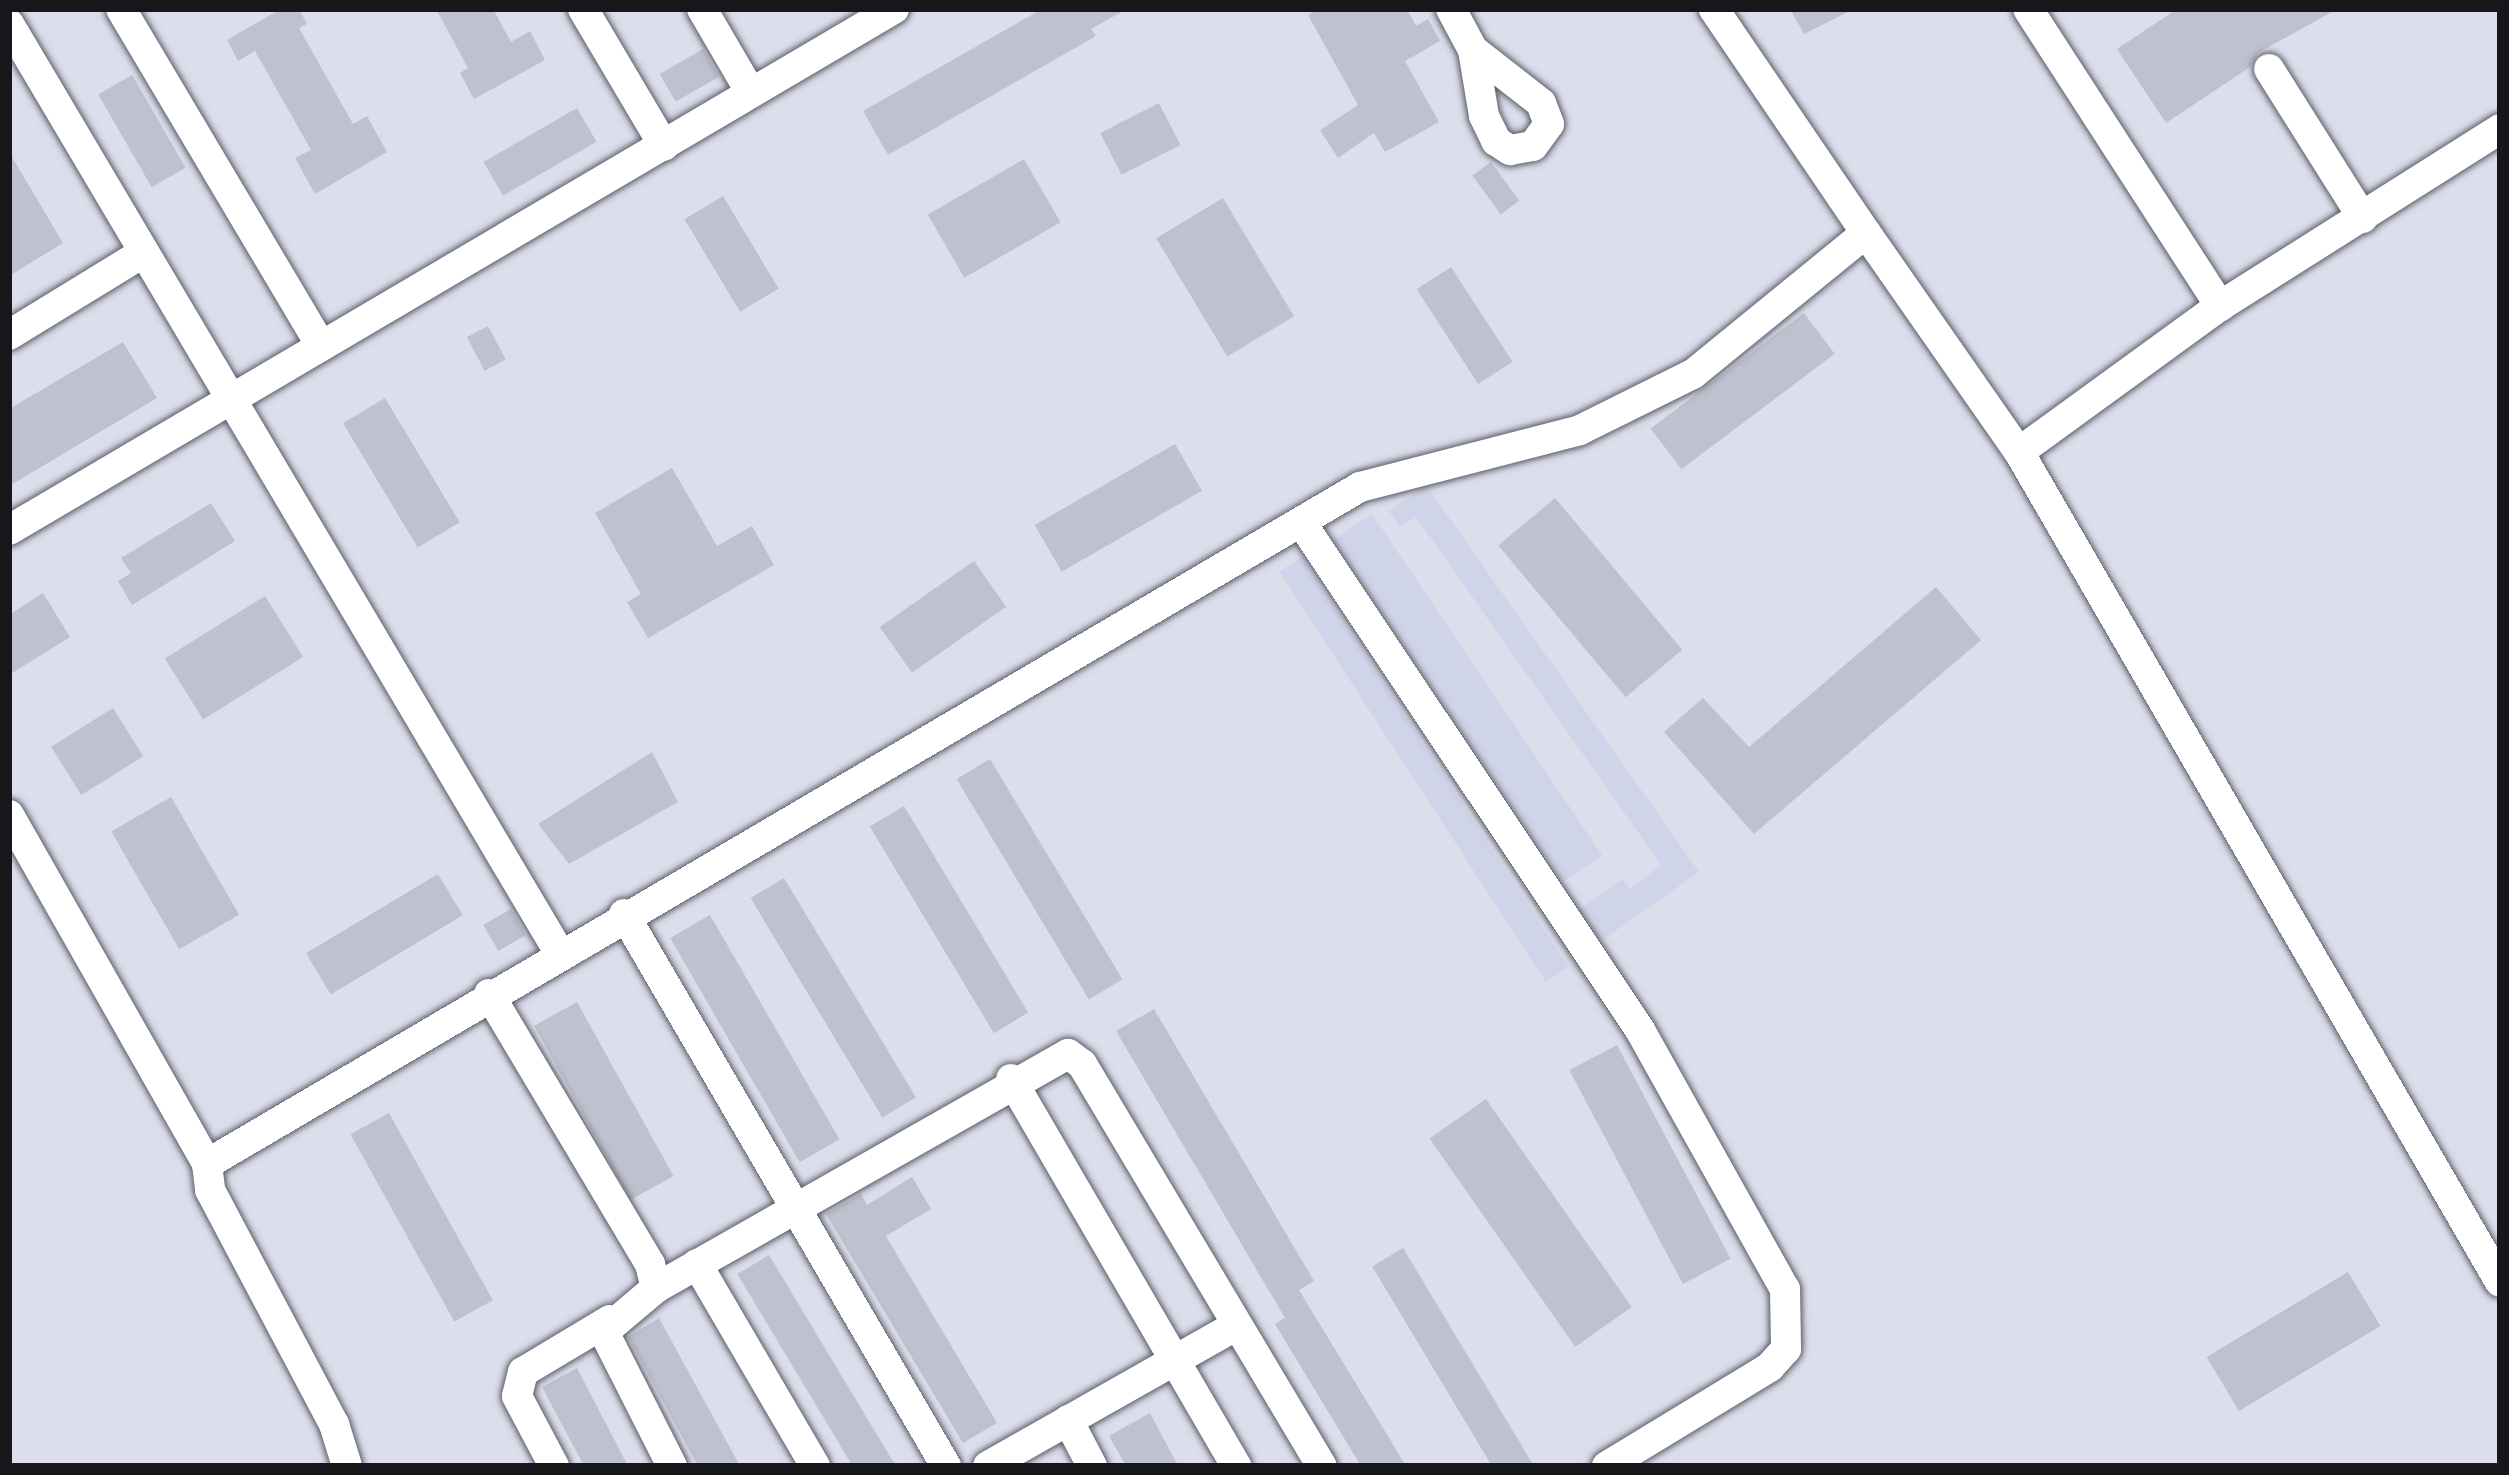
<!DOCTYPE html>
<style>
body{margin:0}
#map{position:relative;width:2509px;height:1475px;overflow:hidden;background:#dcdeec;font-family:"Fira Sans Condensed",sans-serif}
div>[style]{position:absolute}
.built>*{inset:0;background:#d0d4e9;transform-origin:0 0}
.building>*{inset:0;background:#bec1ce;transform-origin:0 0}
.roads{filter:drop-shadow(0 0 3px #5c5e6a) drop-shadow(0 0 3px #5c5e6a)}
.minor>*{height:30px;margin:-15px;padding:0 15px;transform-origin:15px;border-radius:15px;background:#fff}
span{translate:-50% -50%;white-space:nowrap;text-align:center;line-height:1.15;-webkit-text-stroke:9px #fff;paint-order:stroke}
.frame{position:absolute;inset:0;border:12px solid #16161b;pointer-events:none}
</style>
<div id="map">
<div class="built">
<i style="clip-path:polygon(1426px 485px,1699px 872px,1601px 941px,1579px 910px,1622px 879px,1630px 889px,1661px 865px,1416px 517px,1400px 527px,1389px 511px)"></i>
<i style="left:1372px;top:514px;width:412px;height:47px;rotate:56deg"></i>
<i style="left:1302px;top:557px;width:489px;height:27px;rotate:57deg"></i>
</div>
<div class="building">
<i style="clip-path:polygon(281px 9px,299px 9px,307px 24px,299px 28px,353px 124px,367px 116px,387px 152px,315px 194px,295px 158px,311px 150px,255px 51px,238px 61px,227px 40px)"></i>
<i style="clip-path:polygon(436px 9px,493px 9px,511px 42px,530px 31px,545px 60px,474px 99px,460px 73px,468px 68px)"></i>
<i style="clip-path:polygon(1042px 9px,1127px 9px,1091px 29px,1096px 36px,888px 155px,863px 111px)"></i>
<i style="clip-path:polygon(1319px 9px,1407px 9px,1416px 26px,1428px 19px,1440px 41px,1405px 61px,1439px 122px,1385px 152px,1374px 133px,1338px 158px,1320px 130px,1358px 105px,1308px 15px)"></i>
<i style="clip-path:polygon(1790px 9px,1854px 9px,1804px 34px)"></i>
<i style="clip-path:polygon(2177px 9px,2337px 9px,2258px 53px,2250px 67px,2166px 123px,2117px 49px)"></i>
<i style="left:703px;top:49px;width:32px;height:50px;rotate:60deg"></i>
<i style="left:132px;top:75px;width:107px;height:39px;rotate:60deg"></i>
<i style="left:1159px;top:103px;width:47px;height:66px;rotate:63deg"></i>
<i style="left:577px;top:108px;width:39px;height:108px;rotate:60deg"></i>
<i style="clip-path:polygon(9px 152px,63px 243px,9px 276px)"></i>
<i style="left:1024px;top:159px;width:73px;height:111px;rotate:60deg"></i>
<i style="left:1491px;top:162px;width:48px;height:23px;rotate:54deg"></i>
<i style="left:723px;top:196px;width:108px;height:45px;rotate:59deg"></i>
<i style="left:1223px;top:198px;width:138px;height:78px;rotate:59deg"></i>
<i style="left:1451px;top:267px;width:113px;height:41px;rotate:57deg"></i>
<i style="left:1804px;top:313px;width:51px;height:192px;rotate:53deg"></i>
<i style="left:488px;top:326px;width:38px;height:24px;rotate:62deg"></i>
<i style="clip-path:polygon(123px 342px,157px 398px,9px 486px,9px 409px)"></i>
<i style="left:385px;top:398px;width:145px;height:49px;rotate:59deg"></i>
<i style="left:1175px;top:444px;width:54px;height:162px;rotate:60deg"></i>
<i style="clip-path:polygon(672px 468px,717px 546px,752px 526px,774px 565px,648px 638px,627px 602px,641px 594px,595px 513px)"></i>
<i style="left:1555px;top:498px;width:198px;height:74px;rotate:50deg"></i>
<i style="clip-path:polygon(211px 503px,235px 541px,132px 605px,118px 581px,131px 573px,121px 558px)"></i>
<i style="left:974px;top:561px;width:56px;height:115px;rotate:55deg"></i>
<i style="clip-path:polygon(1936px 587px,1981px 640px,1754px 834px,1664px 732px,1703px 698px,1749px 747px)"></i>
<i style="clip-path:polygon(43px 593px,70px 637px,9px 675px,9px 615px)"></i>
<i style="left:265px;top:596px;width:72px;height:118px;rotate:58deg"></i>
<i style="left:113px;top:708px;width:57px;height:73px;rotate:58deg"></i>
<i style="clip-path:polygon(652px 752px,678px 802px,569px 864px,538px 824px)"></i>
<i style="left:990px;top:759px;width:257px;height:39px;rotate:59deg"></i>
<i style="left:171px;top:797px;width:136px;height:69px;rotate:60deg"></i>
<i style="left:904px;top:806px;width:241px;height:40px;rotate:59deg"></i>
<i style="left:438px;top:874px;width:48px;height:154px;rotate:59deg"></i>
<i style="left:784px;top:878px;width:256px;height:39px;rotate:59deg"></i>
<i style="left:511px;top:909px;width:30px;height:32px;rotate:60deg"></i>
<i style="left:710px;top:915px;width:259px;height:46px;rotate:60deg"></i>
<i style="left:577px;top:1002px;width:199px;height:49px;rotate:61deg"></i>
<i style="clip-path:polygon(1154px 1009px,1314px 1281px,1299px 1290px,1406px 1466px,1361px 1466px,1275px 1324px,1285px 1318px,1116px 1031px)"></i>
<i style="left:1617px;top:1045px;width:242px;height:54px;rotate:62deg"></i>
<i style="left:1486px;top:1099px;width:254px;height:69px;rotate:55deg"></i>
<i style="left:389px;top:1113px;width:214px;height:44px;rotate:61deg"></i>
<i style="clip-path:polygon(912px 1177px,931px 1209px,886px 1236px,997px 1423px,963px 1443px,826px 1214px,861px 1194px,867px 1205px)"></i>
<i style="left:1403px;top:1248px;width:254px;height:36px;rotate:59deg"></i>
<i style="left:769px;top:1255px;width:246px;height:37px;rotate:59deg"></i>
<i style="left:2348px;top:1272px;width:63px;height:165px;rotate:59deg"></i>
<i style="clip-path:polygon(659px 1318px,740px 1466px,698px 1466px,628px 1337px)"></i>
<i style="clip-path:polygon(577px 1368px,628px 1466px,584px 1466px,542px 1387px)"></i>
<i style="clip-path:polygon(1150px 1413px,1178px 1466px,1126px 1466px,1109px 1436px)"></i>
</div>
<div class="roads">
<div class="minor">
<i style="left:121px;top:9px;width:392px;rotate:59.3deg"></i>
<i style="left:583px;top:9px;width:159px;rotate:59.4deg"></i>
<i style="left:702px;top:9px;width:97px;rotate:59.7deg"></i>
<i style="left:1451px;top:9px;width:47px;rotate:61.8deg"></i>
<i style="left:1473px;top:50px;width:67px;rotate:80.5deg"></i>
<i style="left:1484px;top:116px;width:28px;rotate:64deg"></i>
<i style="left:1496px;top:141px;width:17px;rotate:33deg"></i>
<i style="left:1510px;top:150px;width:23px;rotate:-10deg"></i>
<i style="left:1533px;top:146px;width:27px;rotate:-54deg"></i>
<i style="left:1549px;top:124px;width:22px;rotate:-111deg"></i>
<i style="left:1541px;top:103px;width:86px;rotate:-142.1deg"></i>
<i style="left:2028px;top:9px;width:354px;rotate:57.1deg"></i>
<i style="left:9px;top:24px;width:1079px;rotate:59.35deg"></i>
<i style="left:2269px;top:69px;width:176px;rotate:57.8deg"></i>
<i style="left:1866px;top:233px;width:267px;rotate:55.1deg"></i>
<i style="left:2019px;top:452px;width:959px;rotate:59.91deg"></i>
<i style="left:9px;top:335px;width:157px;rotate:-31.5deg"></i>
<i style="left:2019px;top:452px;width:248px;rotate:-36deg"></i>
<i style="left:2220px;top:306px;width:331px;rotate:-32.3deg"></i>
<i style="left:1301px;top:522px;width:611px;rotate:56.28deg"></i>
<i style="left:1640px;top:1030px;width:297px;rotate:60.8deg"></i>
<i style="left:1785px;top:1289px;width:60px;rotate:89deg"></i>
<i style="left:1786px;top:1349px;width:24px;rotate:132deg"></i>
<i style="left:1770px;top:1367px;width:191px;rotate:148.7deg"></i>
<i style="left:9px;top:530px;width:1027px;rotate:-30.49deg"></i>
<i style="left:9px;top:815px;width:401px;rotate:60.4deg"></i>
<i style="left:207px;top:1164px;width:26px;rotate:83deg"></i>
<i style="left:210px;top:1190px;width:265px;rotate:62.1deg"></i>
<i style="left:334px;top:1424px;width:44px;rotate:72.8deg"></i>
<i style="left:624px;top:914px;width:639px;rotate:59.74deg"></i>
<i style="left:489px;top:994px;width:314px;rotate:59.2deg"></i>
<i style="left:650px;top:1264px;width:25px;rotate:76deg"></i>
<i style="left:656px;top:1288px;width:68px;rotate:139.8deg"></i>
<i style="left:604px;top:1332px;width:150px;rotate:63.1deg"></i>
<i style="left:1011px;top:1079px;width:448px;rotate:59.8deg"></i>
<i style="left:207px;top:1164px;width:1337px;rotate:-30.42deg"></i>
<i style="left:1360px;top:487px;width:227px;rotate:-14.5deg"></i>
<i style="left:1580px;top:430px;width:126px;rotate:-26.4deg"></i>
<i style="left:1693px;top:374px;width:223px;rotate:-39.2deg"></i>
<i style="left:1866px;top:233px;width:271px;rotate:-124.2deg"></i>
<i style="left:697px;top:1264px;width:234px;rotate:59.7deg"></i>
<i style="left:656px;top:1288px;width:474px;rotate:-29.6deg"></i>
<i style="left:1068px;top:1054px;width:17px;rotate:36deg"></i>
<i style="left:1082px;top:1064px;width:468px;rotate:59.2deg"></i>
<i style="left:1068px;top:1420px;width:52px;rotate:62.4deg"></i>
<i style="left:554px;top:1466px;width:79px;rotate:-117.9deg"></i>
<i style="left:517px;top:1396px;width:25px;rotate:-76deg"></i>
<i style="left:523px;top:1372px;width:101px;rotate:-30.9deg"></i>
<i style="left:988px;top:1466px;width:286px;rotate:-29.5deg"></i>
</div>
</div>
<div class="frame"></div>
</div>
